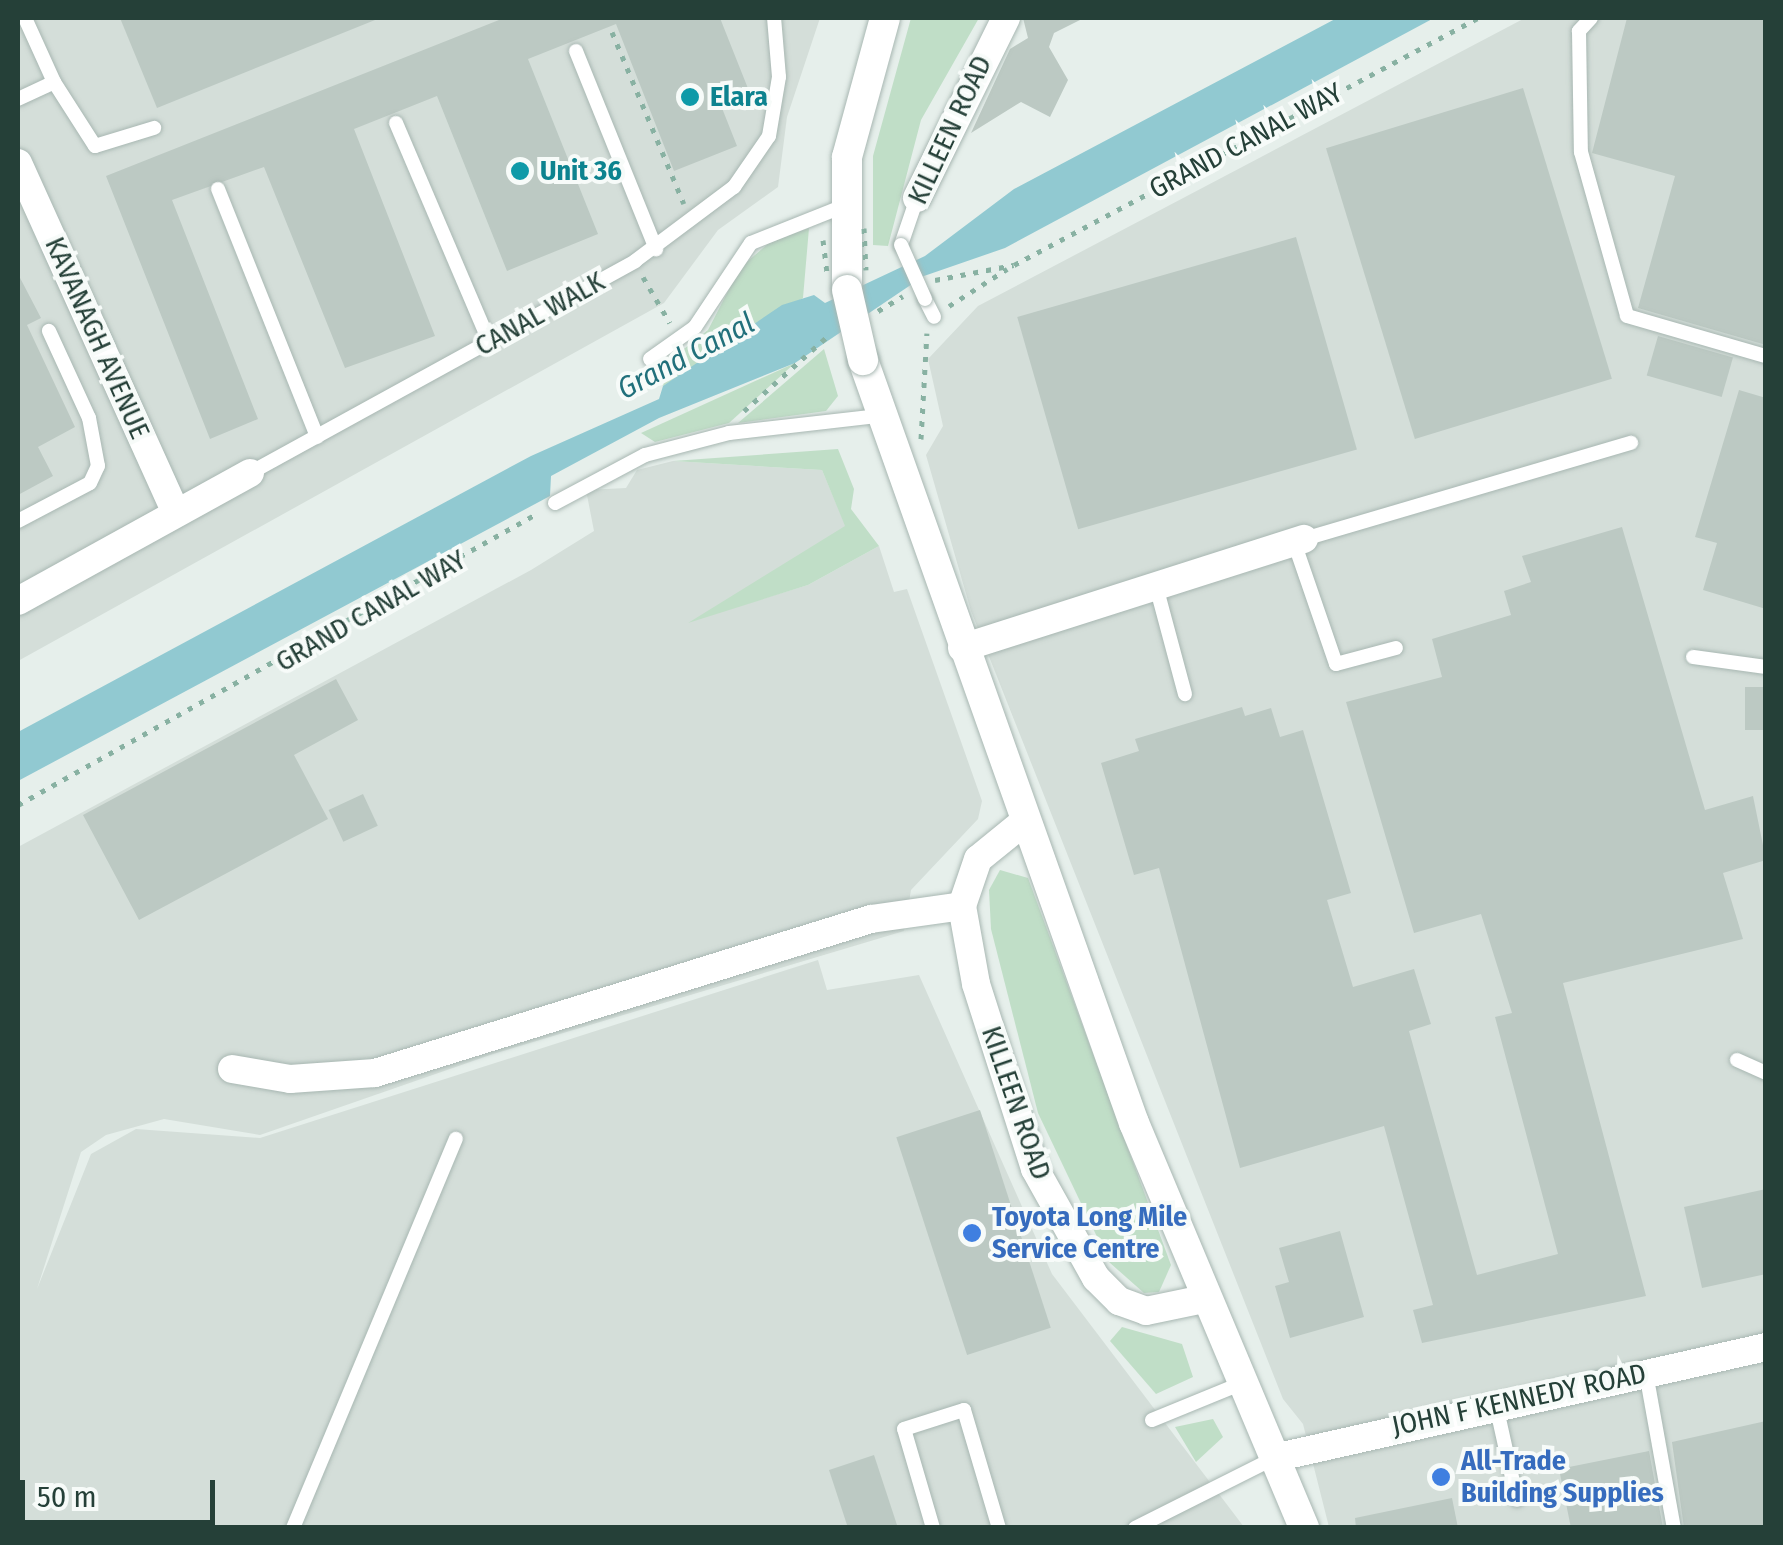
<!DOCTYPE html>
<style>
body{margin:0}
#map{position:relative;width:1783px;height:1545px;overflow:hidden;background:#e6efeb;font-family:"Fira Sans Condensed",sans-serif}
div>[style]{position:absolute}
.built>*{inset:0;background:#d4ded9}
.green>*{inset:0;background:#c0dec7}
.water>*{inset:0;background:#91c9d1}
.building>*{inset:0;background:#bcc9c3;transform-origin:0 0}
.path>*{height:5px;margin-top:-2.5px;transform-origin:0;background:repeating-linear-gradient(90deg,#88b1a2 0 5px,transparent 0 13px)}
.roads{filter:drop-shadow(0 0 2px #a8b7b2) drop-shadow(0 0 2px #a8b7b2)}
.lane>*{height:14px;margin:-7px;padding:0 7px;transform-origin:7px;border-radius:7px;background:#fff}
.street>*{height:28px;margin:-14px;padding:0 14px;transform-origin:14px;border-radius:14px;background:#fff}
.secondary>*{height:30px;margin:-15px;padding:0 15px;transform-origin:15px;border-radius:15px;background:#fff}
.path-bridge>*{height:5px;margin-top:-2.5px;transform-origin:0;background:repeating-linear-gradient(90deg,#88b1a2 0 5px,transparent 0 13px)}
.bridges{filter:drop-shadow(0 0 2px #a8b7b2) drop-shadow(0 0 2px #a8b7b2)}
.lane-bridge>*{height:14px;margin:-7px;padding:0 7px;transform-origin:7px;border-radius:7px;background:#fff}
.secondary-bridge>*{height:30px;margin:-15px;padding:0 15px;transform-origin:15px;border-radius:15px;background:#fff}
.dots>*{width:28px;height:28px;translate:-50% -50%;box-sizing:border-box;border:5px solid #f7fbf9;border-radius:50%}
span{translate:-50% -50%;white-space:nowrap;text-align:center;line-height:1.15;-webkit-text-stroke:8px #f7fbf9;paint-order:stroke}
.culture-label{font-size:28px;color:#0d838f;font-weight:700}
.left{translate:0 -50%;text-align:left}
.street-label{font-size:28px;color:#254038}
.shop-label{font-size:28px;color:#366cbe;font-weight:700}
.water-label{font-size:30px;color:#21707b;font-style:italic}
.frame{position:absolute;inset:0;border:20px solid #254038;pointer-events:none}
.scale{position:absolute;left:20px;top:1480px;width:195px;height:45px;box-sizing:border-box;border:5px solid #254038;border-top:0;padding-left:12px;font-size:30px;line-height:35px;white-space:nowrap;color:#254038;-webkit-text-stroke:8px #f7fbf9;paint-order:stroke}
</style>
<div id="map">
<div class="built">
<i style="clip-path:polygon(18px 18px,820px 18px,787px 117px,778px 187px,718px 230px,664px 303px,18px 661px)"></i>
<i style="clip-path:polygon(1525px 18px,1765px 18px,1765px 1527px,1329px 1527px,1303px 1424px,1283px 1399px,971px 611px,926px 455px,943px 426px,928px 359px,978px 306px)"></i>
<i style="clip-path:polygon(673px 461px,822px 470px,846px 527px,700px 618px,808px 585px,879px 546px,894px 592px,907px 589px,982px 801px,978px 819px,911px 890px,904px 931px,493px 1054px,260px 1135px,164px 1119px,106px 1135px,81px 1152px,37px 1289px,91px 1154px,136px 1129px,260px 1138px,818px 960px,827px 990px,919px 975px,1052px 1274px,1244px 1527px,18px 1527px,18px 847px,531px 570px,594px 531px,586px 490px,626px 488px,637px 470px)"></i>
</div>
<div class="green">
<i style="clip-path:polygon(911px 18px,979px 18px,921px 120px,888px 246px,873px 245px,873px 156px)"></i>
<i style="clip-path:polygon(809px 228px,803px 298px,663px 386px,657px 370px,708px 330px,740px 268px,770px 242px)"></i>
<i style="clip-path:polygon(824px 349px,838px 396px,826px 411px,738px 423px)"></i>
<i style="clip-path:polygon(795px 363px,729px 423px,655px 442px,641px 433px)"></i>
<i style="clip-path:polygon(838px 449px,854px 489px,851px 509px,879px 546px,808px 585px,688px 623px,845px 526px,822px 470px,673px 461px)"></i>
<i style="clip-path:polygon(1000px 870px,1028px 878px,1171px 1265px,1159px 1292px,1144px 1293px,1109px 1262px,1038px 1113px,991px 929px,989px 890px)"></i>
<i style="clip-path:polygon(1122px 1327px,1182px 1344px,1193px 1377px,1156px 1394px,1110px 1341px)"></i>
<i style="clip-path:polygon(1213px 1419px,1223px 1437px,1196px 1462px,1175px 1427px)"></i>
</div>
<div class="water">
<i style="clip-path:polygon(1337px 18px,1434px 18px,1005px 248px,924px 276px,795px 363px,659px 418px,551px 476px,550px 496px,18px 781px,18px 732px,531px 456px,659px 399px,663px 386px,782px 305px,814px 295px,825px 303px,925px 256px,1014px 189px)"></i>
</div>
<div class="building">
<i style="clip-path:polygon(120px 18px,380px 18px,157px 108px)"></i>
<i style="clip-path:polygon(504px 18px,720px 18px,749px 91px,720px 103px,737px 146px,674px 171px,616px 24px,528px 59px,598px 234px,507px 271px,437px 96px,354px 129px,435px 336px,345px 368px,264px 167px,172px 200px,258px 419px,210px 439px,106px 176px)"></i>
<i style="clip-path:polygon(1023px 18px,1084px 18px,1054px 33px,1049px 47px,1068px 80px,1050px 117px,1021px 102px,971px 133px,1010px 49px,1028px 38px)"></i>
<i style="clip-path:polygon(1627px 18px,1766px 18px,1766px 345px,1638px 308px,1675px 176px,1592px 153px)"></i>
<i style="left:1523px;top:88px;width:304px;height:206px;rotate:73deg"></i>
<i style="left:1296px;top:237px;width:221px;height:290px;rotate:74deg"></i>
<i style="clip-path:polygon(18px 274px,41px 318px,27px 325px,75px 427px,38px 447px,53px 476px,18px 495px)"></i>
<i style="left:1658px;top:336px;width:78px;height:41px;rotate:16deg"></i>
<i style="clip-path:polygon(1739px 390px,1766px 398px,1766px 609px,1703px 590px,1717px 543px,1695px 537px)"></i>
<i style="clip-path:polygon(1622px 527px,1705px 810px,1753px 796px,1766px 860px,1723px 873px,1743px 939px,1563px 983px,1646px 1296px,1422px 1343px,1413px 1310px,1433px 1305px,1384px 1126px,1240px 1168px,1159px 868px,1134px 875px,1101px 763px,1139px 751px,1135px 739px,1242px 707px,1245px 716px,1271px 708px,1280px 737px,1303px 730px,1351px 893px,1327px 900px,1353px 987px,1414px 969px,1431px 1024px,1409px 1031px,1477px 1275px,1558px 1254px,1495px 1017px,1512px 1013px,1481px 914px,1414px 933px,1346px 702px,1442px 677px,1432px 639px,1511px 615px,1504px 591px,1531px 582px,1522px 556px)"></i>
<i style="clip-path:polygon(336px 679px,358px 720px,294px 755px,328px 819px,139px 920px,83px 815px)"></i>
<i style="left:1745px;top:687px;width:20px;height:43px"></i>
<i style="left:363px;top:794px;width:35px;height:38px;rotate:65deg"></i>
<i style="left:980px;top:1110px;width:229px;height:88px;rotate:72deg"></i>
<i style="clip-path:polygon(1766px 1189px,1766px 1274px,1702px 1288px,1684px 1207px)"></i>
<i style="clip-path:polygon(1340px 1231px,1364px 1317px,1290px 1338px,1275px 1286px,1289px 1282px,1279px 1248px)"></i>
<i style="clip-path:polygon(1766px 1421px,1766px 1528px,1684px 1528px,1672px 1442px)"></i>
<i style="clip-path:polygon(1649px 1451px,1663px 1528px,1571px 1528px,1559px 1469px)"></i>
<i style="clip-path:polygon(874px 1455px,898px 1528px,848px 1528px,829px 1470px)"></i>
<i style="clip-path:polygon(1452px 1498px,1458px 1528px,1356px 1528px,1355px 1518px)"></i>
</div>
<div class="path">
<i style="left:612px;top:32px;width:186px;rotate:67.3deg"></i>
<i style="left:643px;top:277px;width:53px;rotate:59.6deg"></i>
<i style="left:935px;top:280px;width:80px;rotate:-10.8deg"></i>
<i style="left:1014px;top:265px;width:526px;rotate:-28.03deg"></i>
<i style="left:949px;top:306px;width:69px;rotate:-32.5deg"></i>
<i style="left:878px;top:311px;width:29px;rotate:-31deg"></i>
<i style="left:744px;top:411px;width:113px;rotate:-41.8deg"></i>
<i style="left:921px;top:439px;width:106px;rotate:-86.8deg"></i>
<i style="left:18px;top:805px;width:596px;rotate:-29.32deg"></i>
</div>
<div class="roads">
<div class="lane">
<i style="left:1591px;top:18px;width:18px;rotate:133deg"></i>
<i style="left:1579px;top:31px;width:121px;rotate:89.1deg"></i>
<i style="left:1581px;top:152px;width:170px;rotate:74.3deg"></i>
<i style="left:1627px;top:316px;width:145px;rotate:16.1deg"></i>
<i style="left:576px;top:51px;width:214px;rotate:68deg"></i>
<i style="left:54px;top:82px;width:76px;rotate:57.4deg"></i>
<i style="left:95px;top:146px;width:62px;rotate:-17deg"></i>
<i style="left:18px;top:99px;width:40px;rotate:-25deg"></i>
<i style="left:54px;top:82px;width:70px;rotate:-114.4deg"></i>
<i style="left:396px;top:123px;width:239px;rotate:66.9deg"></i>
<i style="left:218px;top:189px;width:267px;rotate:68.2deg"></i>
<i style="left:901px;top:245px;width:50px;rotate:-71.2deg"></i>
<i style="left:925px;top:299px;width:20px;rotate:63deg"></i>
<i style="left:650px;top:359px;width:55px;rotate:-35.4deg"></i>
<i style="left:695px;top:327px;width:101px;rotate:-56.3deg"></i>
<i style="left:751px;top:243px;width:100px;rotate:-21.7deg"></i>
<i style="left:250px;top:473px;width:440px;rotate:-28.8deg"></i>
<i style="left:635px;top:261px;width:124px;rotate:-36.8deg"></i>
<i style="left:734px;top:187px;width:62px;rotate:-55.5deg"></i>
<i style="left:769px;top:136px;width:60px;rotate:-80.4deg"></i>
<i style="left:779px;top:77px;width:59px;rotate:-94.8deg"></i>
<i style="left:555px;top:503px;width:102px;rotate:-28.1deg"></i>
<i style="left:645px;top:455px;width:87px;rotate:-14.7deg"></i>
<i style="left:729px;top:433px;width:151px;rotate:-6.5deg"></i>
<i style="left:18px;top:521px;width:81px;rotate:-27.8deg"></i>
<i style="left:90px;top:483px;width:19px;rotate:-65deg"></i>
<i style="left:98px;top:466px;width:49px;rotate:-100.6deg"></i>
<i style="left:89px;top:418px;width:96px;rotate:-114.7deg"></i>
<i style="left:1304px;top:539px;width:341px;rotate:-16.4deg"></i>
<i style="left:1294px;top:542px;width:129px;rotate:71deg"></i>
<i style="left:1336px;top:664px;width:62px;rotate:-14.9deg"></i>
<i style="left:1156px;top:586px;width:112px;rotate:75deg"></i>
<i style="left:1693px;top:657px;width:74px;rotate:7.8deg"></i>
<i style="left:1737px;top:1060px;width:32px;rotate:24deg"></i>
<i style="left:1646px;top:1373px;width:158px;rotate:79.8deg"></i>
<i style="left:1496px;top:1405px;width:97px;rotate:77.5deg"></i>
<i style="left:1152px;top:1420px;width:95px;rotate:-22.2deg"></i>
<i style="left:293px;top:1528px;width:422px;rotate:-67.3deg"></i>
<i style="left:933px;top:1528px;width:103px;rotate:-106.3deg"></i>
<i style="left:904px;top:1429px;width:63px;rotate:-17.6deg"></i>
<i style="left:964px;top:1410px;width:123px;rotate:73.5deg"></i>
<i style="left:1135px;top:1528px;width:156px;rotate:-26.7deg"></i>
</div>
<div class="street">
<i style="left:18px;top:163px;width:384px;rotate:65.7deg"></i>
<i style="left:917px;top:198px;width:201px;rotate:-63.7deg"></i>
<i style="left:18px;top:601px;width:265px;rotate:-28.9deg"></i>
<i style="left:962px;top:648px;width:359px;rotate:-17.7deg"></i>
<i style="left:1025px;top:821px;width:60px;rotate:141deg"></i>
<i style="left:978px;top:859px;width:50px;rotate:108.8deg"></i>
<i style="left:962px;top:906px;width:79px;rotate:79.8deg"></i>
<i style="left:976px;top:984px;width:194px;rotate:72.3deg"></i>
<i style="left:1035px;top:1169px;width:125px;rotate:60.8deg"></i>
<i style="left:1096px;top:1278px;width:33px;rotate:45deg"></i>
<i style="left:1119px;top:1301px;width:29px;rotate:20deg"></i>
<i style="left:1146px;top:1311px;width:59px;rotate:-11.7deg"></i>
<i style="left:232px;top:1069px;width:59px;rotate:9.8deg"></i>
<i style="left:290px;top:1079px;width:85px;rotate:-4deg"></i>
<i style="left:375px;top:1073px;width:519px;rotate:-17.25deg"></i>
<i style="left:871px;top:919px;width:92px;rotate:-8.1deg"></i>
<i style="left:1274px;top:1458px;width:504px;rotate:-12.71deg"></i>
</div>
<div class="secondary">
<i style="left:847px;top:290px;width:133px;rotate:-90deg"></i>
<i style="left:847px;top:157px;width:144px;rotate:-74.7deg"></i>
<i style="left:863px;top:360px;width:810px;rotate:70.45deg"></i>
<i style="left:1134px;top:1123px;width:439px;rotate:67.2deg"></i>
</div>
</div>
<div class="path-bridge">
<i style="left:864px;top:228px;width:42px;rotate:87.3deg"></i>
<i style="left:823px;top:240px;width:33px;rotate:83deg"></i>
</div>
<div class="bridges">
<div class="lane-bridge">
<i style="left:901px;top:245px;width:59px;rotate:66deg"></i>
</div>
<div class="secondary-bridge">
<i style="left:847px;top:290px;width:72px;rotate:77.1deg"></i>
</div>
</div>
<div class="dots">
<i style="left:690px;top:97px;background:#0f9aa8"></i>
<i style="left:520px;top:171px;background:#0f9aa8"></i>
<i style="left:972px;top:1233px;background:#3f7fe0"></i>
<i style="left:1441px;top:1477px;background:#3f7fe0"></i>
</div>
<div class="culture-label">
<span class="left" style="left:710px;top:97px">Elara</span>
<span class="left" style="left:540px;top:171px">Unit 36</span>
</div>
<div class="street-label">
<span style="left:950px;top:130px;rotate:-65deg">KILLEEN ROAD</span>
<span style="left:1246px;top:141px;rotate:-28deg">GRAND CANAL WAY</span>
<span style="left:540px;top:314px;rotate:-29deg">CANAL WALK</span>
<span style="left:97px;top:338px;rotate:66deg">KAVANAGH AVENUE</span>
<span style="left:371px;top:611px;rotate:-30deg">GRAND CANAL WAY</span>
<span style="left:1016px;top:1103px;rotate:71deg">KILLEEN ROAD</span>
<span style="left:1519px;top:1400px;rotate:-12deg">JOHN F KENNEDY ROAD</span>
</div>
<div class="shop-label">
<span class="left" style="left:992px;top:1233px">Toyota Long Mile<br>Service Centre</span>
<span class="left" style="left:1461px;top:1477px">All-Trade<br>Building Supplies</span>
</div>
<div class="water-label">
<span style="left:686px;top:356px;rotate:-28deg">Grand Canal</span>
</div>
<div class="frame"></div>
<div class="scale">50 m</div>
</div>
